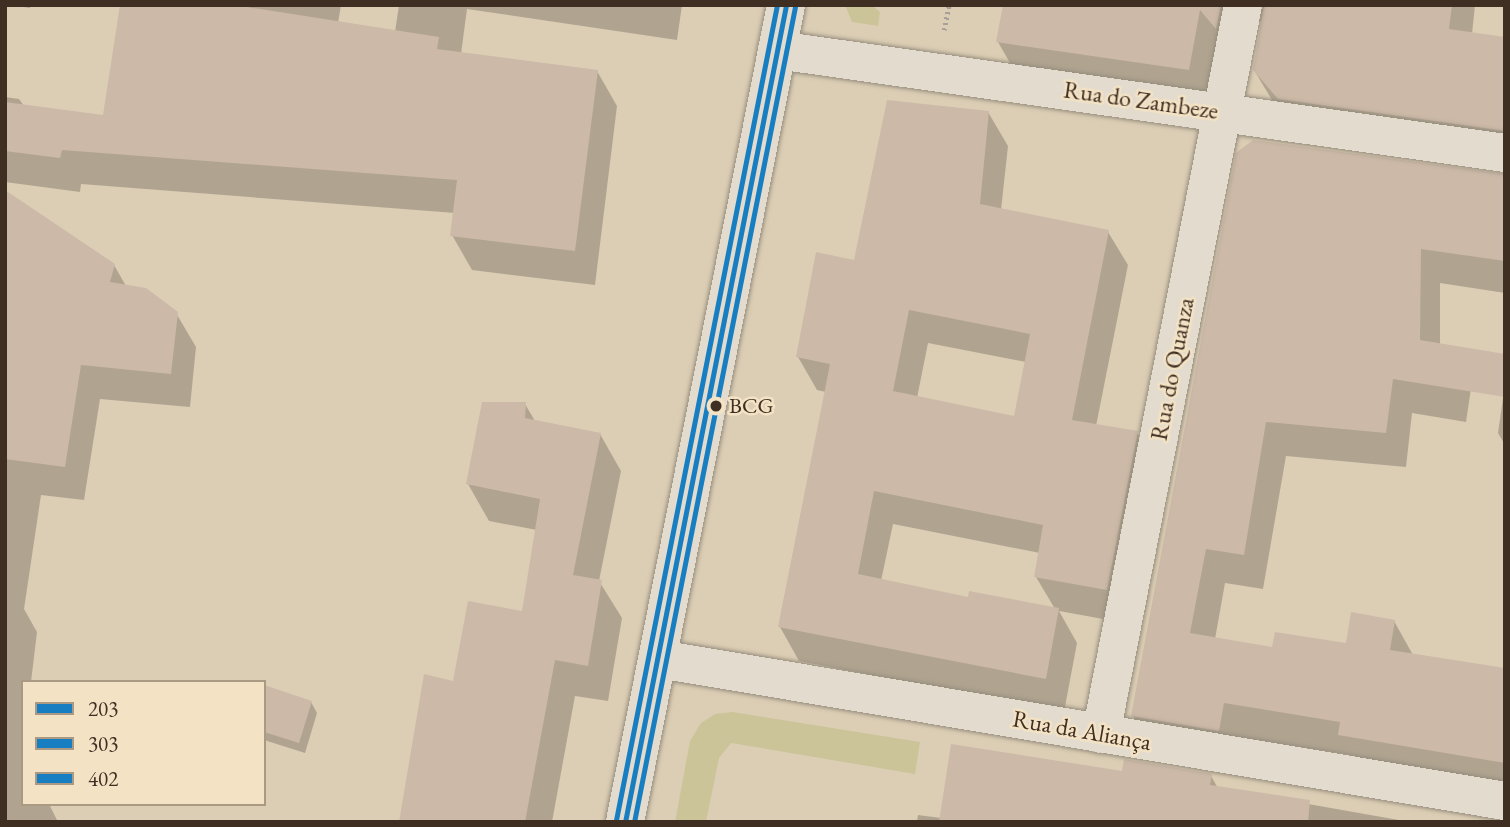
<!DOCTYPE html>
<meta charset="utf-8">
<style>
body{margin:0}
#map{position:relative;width:1510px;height:827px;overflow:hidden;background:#dcceb5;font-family:"EB Garamond",serif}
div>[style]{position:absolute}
.green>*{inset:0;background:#ccc499}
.shadow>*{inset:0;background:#0003}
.building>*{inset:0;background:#ccb9a8}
.path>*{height:4.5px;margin-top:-2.25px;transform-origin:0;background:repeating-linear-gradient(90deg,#a7a096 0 2px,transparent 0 5.5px)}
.roads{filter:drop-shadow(0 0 2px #968d7d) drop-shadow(0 0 2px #968d7d)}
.minor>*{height:38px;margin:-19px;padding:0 19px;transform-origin:19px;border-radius:19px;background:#e3dcce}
.secondary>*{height:38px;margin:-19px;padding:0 19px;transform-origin:19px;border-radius:19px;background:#e3dcce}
.bus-1>*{height:5px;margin:-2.5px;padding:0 2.5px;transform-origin:2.5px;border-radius:2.5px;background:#187ec2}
.bus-2>*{height:5px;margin:-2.5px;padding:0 2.5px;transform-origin:2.5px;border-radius:2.5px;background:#187ec2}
.bus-3>*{height:5px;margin:-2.5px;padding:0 2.5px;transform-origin:2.5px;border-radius:2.5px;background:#187ec2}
.dots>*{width:19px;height:19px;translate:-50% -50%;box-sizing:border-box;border:4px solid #f3e2c4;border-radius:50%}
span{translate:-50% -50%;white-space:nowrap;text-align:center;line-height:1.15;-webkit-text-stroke:5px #f3e2c4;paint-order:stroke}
.bus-label{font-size:22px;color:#3f2e22}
.left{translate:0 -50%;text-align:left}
.street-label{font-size:24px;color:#3f2e22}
.frame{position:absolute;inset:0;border:7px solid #3f2e22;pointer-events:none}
.legend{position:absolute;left:21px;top:680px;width:245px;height:126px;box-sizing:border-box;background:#f3e2c4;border:2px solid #ab9a83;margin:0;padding:9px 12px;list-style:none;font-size:21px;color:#3f2e22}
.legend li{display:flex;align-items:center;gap:14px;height:35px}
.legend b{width:35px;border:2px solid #ab9a83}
</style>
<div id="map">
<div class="green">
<i style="clip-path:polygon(845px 5px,872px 5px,880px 12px,878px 26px,852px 22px)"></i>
<i style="clip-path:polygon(732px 712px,920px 742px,915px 774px,731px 743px,719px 758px,706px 822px,675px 822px,690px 741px,701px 723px,715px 714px)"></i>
</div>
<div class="shadow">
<i style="clip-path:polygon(10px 5px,31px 5px,30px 8px)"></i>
<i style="clip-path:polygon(121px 5px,341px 5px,338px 23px,395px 32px,399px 5px,682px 5px,677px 40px,467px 9px,461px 54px,597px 71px,617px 106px,595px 285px,472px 270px,452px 235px,455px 213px,81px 184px,80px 192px,5px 182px,5px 97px,19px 99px,24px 106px,105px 117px)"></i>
<i style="clip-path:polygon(1005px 5px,1475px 5px,1472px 34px,1505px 39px,1505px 162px,1275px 105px,1254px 70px,1264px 20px,1246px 26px,1208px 104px,1018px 77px,998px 42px)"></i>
<i style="clip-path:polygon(evenodd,988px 112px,1008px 146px,1001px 210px,1108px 232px,1128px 265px,1096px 426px,1137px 433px,1156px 467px,1125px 623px,1059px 611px,1077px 643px,1064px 712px,799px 661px,780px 627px,826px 392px,817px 390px,798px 357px,856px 262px,988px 112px,928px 343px,1026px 362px,1016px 418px,917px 398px,928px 343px,988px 112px,893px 524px,1040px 553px,1036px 577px,1055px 609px,970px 599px,881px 581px,893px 524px)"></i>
<i style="clip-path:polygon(1238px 154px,1505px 176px,1505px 293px,1440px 283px,1440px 345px,1472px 382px,1466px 422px,1412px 413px,1406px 467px,1286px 456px,1263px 589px,1225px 583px,1215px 639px,1274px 649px,1347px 645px,1394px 621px,1413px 655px,1505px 670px,1505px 794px,1360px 770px,1351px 755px,1243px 738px,1239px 765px,1153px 751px,1133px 716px)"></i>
<i style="clip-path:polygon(5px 192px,114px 265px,126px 286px,176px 313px,196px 347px,190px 407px,100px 399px,84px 500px,41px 495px,24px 609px,37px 632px,31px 682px,23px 682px,23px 804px,49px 804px,58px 822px,5px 822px)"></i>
<i style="clip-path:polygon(1503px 398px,1505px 399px,1505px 445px,1498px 433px)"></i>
<i style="clip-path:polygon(525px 404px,535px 421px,600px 434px,621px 471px,599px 581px,622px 618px,608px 701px,575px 696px,552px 822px,405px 822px,455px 683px,523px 613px,537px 530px,489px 521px,468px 484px)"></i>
<i style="clip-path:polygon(311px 702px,317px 713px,305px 753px,264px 740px,264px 706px)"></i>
<i style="clip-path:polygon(1123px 773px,1211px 776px,1218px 788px,1410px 822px,917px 822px,918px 815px,941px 818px)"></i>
</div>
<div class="building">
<i style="clip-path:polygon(120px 5px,234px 5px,439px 37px,437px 49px,598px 70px,575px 251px,450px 236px,457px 180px,62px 150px,60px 158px,5px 151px,5px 102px,103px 115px)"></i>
<i style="clip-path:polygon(1003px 5px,1221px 5px,1216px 29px,1200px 10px,1189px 70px,996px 42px)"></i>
<i style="clip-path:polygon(1264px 5px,1452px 5px,1449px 29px,1505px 37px,1505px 131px,1278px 99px,1253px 70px)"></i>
<i style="clip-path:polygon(evenodd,887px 100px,989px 111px,980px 204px,1109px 230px,1072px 420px,1138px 431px,1107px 590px,1034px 577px,1043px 525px,874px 491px,858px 574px,968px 597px,969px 591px,1059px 608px,1046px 679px,778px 627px,830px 364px,796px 357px,816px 252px,854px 260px,887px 100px,909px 310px,1030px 334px,1014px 416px,893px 391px,909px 310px)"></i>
<i style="clip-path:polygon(1253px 140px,1505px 174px,1505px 261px,1421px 249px,1420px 340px,1505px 354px,1505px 397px,1393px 379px,1386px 433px,1266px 422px,1244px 555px,1206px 549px,1190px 633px,1272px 647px,1275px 632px,1346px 643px,1351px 612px,1395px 620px,1390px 650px,1505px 668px,1505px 763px,1338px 735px,1340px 722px,1224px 703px,1219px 731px,1131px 716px,1236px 153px)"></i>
<i style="clip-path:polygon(5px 190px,115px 264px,110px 282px,146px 288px,178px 312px,171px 374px,81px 365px,65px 467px,5px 459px)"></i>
<i style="clip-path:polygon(482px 402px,526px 402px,525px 418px,601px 433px,573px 575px,602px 580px,588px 666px,555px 660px,525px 822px,399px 822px,424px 674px,453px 681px,468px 601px,522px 611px,540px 499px,466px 484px)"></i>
<i style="clip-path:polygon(264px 685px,312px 701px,299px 743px,264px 732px)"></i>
<i style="clip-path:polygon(951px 744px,1122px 771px,1124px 759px,1212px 774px,1210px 785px,1310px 800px,1308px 822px,939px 822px)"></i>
</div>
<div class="path">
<i style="left:944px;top:30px;width:25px;rotate:-79deg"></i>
</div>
<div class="roads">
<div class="minor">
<i style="left:777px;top:50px;width:735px;rotate:8.05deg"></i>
<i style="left:659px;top:659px;width:858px;rotate:9.53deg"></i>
<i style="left:1101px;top:734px;width:743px;rotate:-78.98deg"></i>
</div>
<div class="secondary">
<i style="left:625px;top:822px;width:833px;rotate:-78.85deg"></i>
</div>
</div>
<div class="bus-1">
<i style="left:625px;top:822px;width:833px;rotate:-78.85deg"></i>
</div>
<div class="bus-2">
<i style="left:634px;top:822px;width:831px;rotate:-78.83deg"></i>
</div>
<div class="bus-3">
<i style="left:616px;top:820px;width:831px;rotate:-78.83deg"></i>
</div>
<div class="dots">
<i style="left:716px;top:406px;background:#3f2e22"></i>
</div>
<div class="bus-label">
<span class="left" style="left:729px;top:406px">BCG</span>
</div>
<div class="street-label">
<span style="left:1141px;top:100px;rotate:8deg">Rua do Zambeze</span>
<span style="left:1172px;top:369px;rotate:-79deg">Rua do Quanza</span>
<span style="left:1082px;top:730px;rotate:10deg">Rua da Aliança</span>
</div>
<div class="frame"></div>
<ul class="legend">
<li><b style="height:9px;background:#187ec2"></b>203</li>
<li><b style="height:9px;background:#187ec2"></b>303</li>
<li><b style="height:9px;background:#187ec2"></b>402</li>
</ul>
</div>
